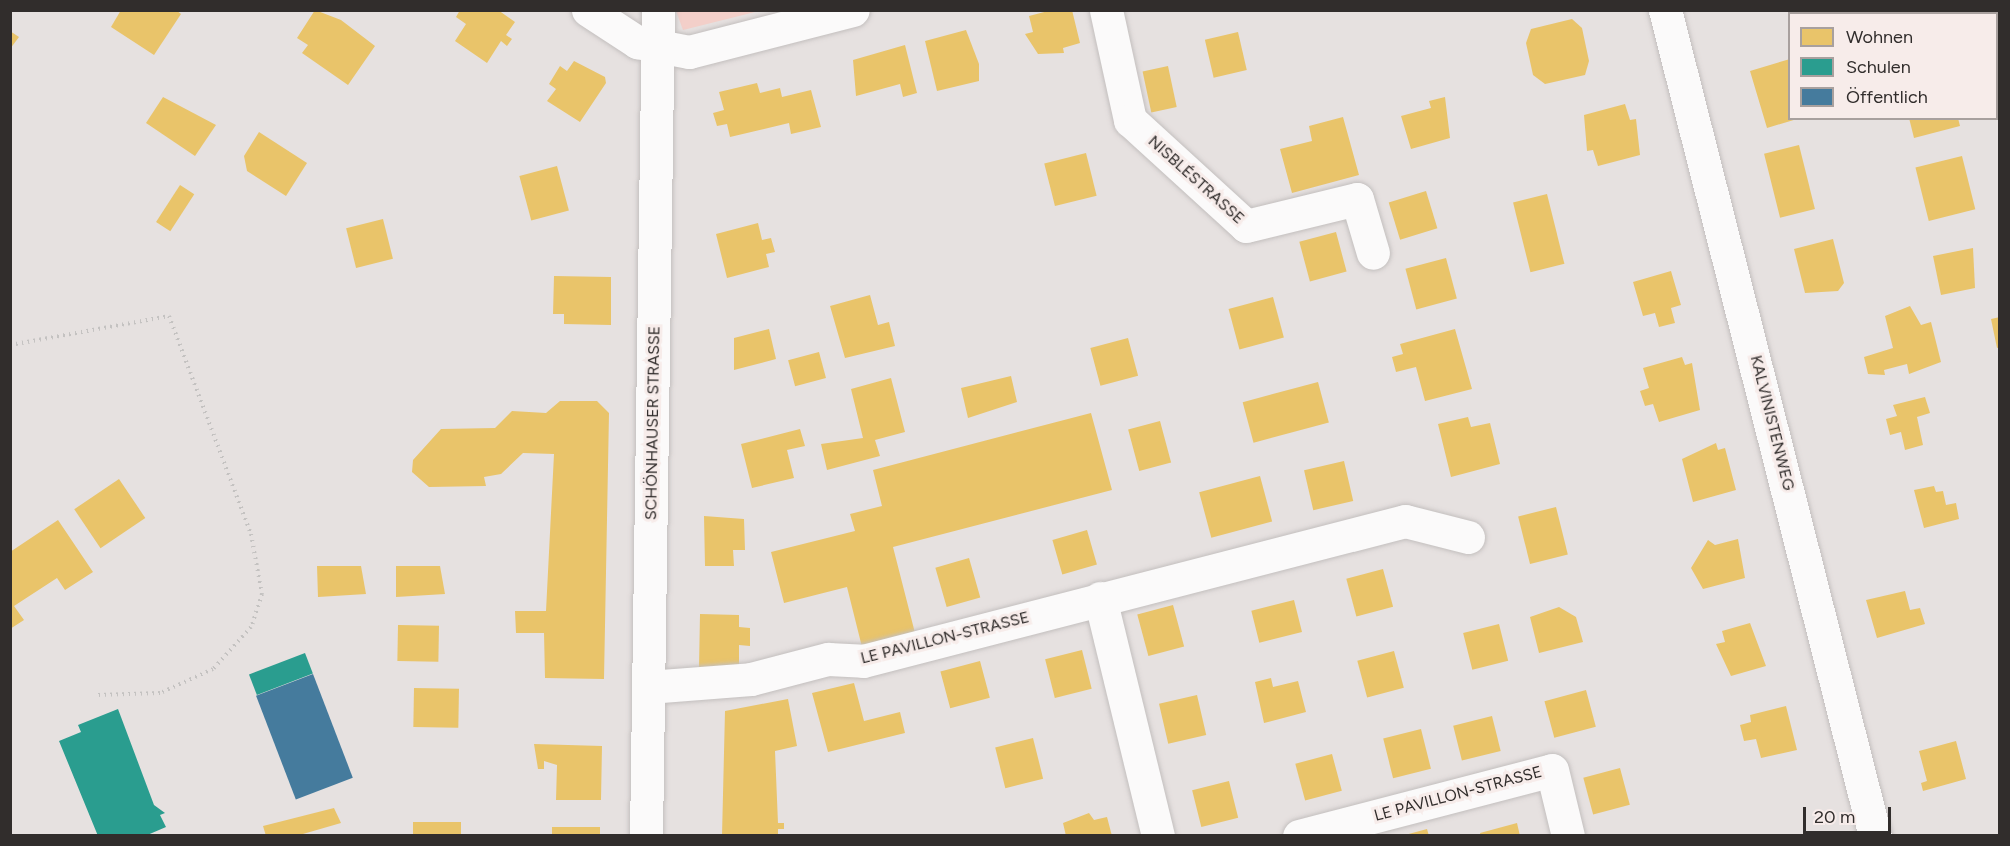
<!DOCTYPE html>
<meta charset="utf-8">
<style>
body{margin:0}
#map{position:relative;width:2010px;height:846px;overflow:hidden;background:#e6e1e0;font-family:Figtree,sans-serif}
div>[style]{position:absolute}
.green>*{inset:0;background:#f3cfc9}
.homes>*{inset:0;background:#e9c46a;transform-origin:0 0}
.schools>*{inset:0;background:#2a9d8f;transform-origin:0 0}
.public>*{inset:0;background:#457b9d;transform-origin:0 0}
.path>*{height:4px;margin-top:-2px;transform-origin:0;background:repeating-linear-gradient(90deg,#c4c2c1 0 1.5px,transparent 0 6px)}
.roads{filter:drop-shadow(0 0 2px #c3bfbe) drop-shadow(0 0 2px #c3bfbe)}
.minor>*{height:33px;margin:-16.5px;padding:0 16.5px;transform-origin:16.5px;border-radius:16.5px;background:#fbfafa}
span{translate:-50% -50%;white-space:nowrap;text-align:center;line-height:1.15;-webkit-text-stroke:6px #f7ecea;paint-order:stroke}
.street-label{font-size:16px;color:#312d2c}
.frame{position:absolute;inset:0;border:12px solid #312d2c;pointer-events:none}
.legend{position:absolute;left:1788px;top:12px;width:210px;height:108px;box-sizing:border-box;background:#f7ecea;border:2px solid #a8a09e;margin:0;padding:8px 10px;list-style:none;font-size:18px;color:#312d2c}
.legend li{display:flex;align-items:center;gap:12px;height:30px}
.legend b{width:30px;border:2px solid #a8a09e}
.scale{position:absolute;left:1803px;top:807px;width:88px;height:27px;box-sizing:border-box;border:3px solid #312d2c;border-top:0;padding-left:8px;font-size:18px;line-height:21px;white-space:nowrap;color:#312d2c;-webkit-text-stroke:4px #f7ecea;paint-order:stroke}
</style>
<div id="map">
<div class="green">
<i style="clip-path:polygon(676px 11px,676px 10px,759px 11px,683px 30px)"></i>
</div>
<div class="homes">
<i style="clip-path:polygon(121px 10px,176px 10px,181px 14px,154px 55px,111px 27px)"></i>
<i style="clip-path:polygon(315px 10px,341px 20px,375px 46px,348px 85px,302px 53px,308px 45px,297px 38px)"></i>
<i style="clip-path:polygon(460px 10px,498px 10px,515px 22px,506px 35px,512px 39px,507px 46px,501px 41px,487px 63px,455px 41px,466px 24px,456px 17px)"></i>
<i style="clip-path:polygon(1052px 10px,1072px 10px,1080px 43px,1063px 48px,1064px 53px,1038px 54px,1025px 34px,1033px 32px,1029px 16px)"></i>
<i style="clip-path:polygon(1801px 10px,1839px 10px,1839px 11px,1801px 14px)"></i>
<i style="clip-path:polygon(1572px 19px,1582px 28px,1589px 61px,1585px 75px,1545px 84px,1533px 75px,1526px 43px,1531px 29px)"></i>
<i style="clip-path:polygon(966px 30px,979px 64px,979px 81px,937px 91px,925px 41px)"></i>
<i style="clip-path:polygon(10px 31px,19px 37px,10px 49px)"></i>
<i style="left:1238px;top:32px;width:39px;height:34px;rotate:77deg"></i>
<i style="clip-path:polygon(905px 45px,917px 93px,903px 97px,900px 84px,856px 96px,853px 60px)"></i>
<i style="clip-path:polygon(1790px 59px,1790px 118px,1797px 119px,1767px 128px,1750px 71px)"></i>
<i style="clip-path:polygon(574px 61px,605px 77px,606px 83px,580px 122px,547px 101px,556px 89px,549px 84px,560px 66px,567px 71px)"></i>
<i style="left:1168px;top:66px;width:42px;height:26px;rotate:78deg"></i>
<i style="clip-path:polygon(757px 83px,760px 93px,780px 88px,782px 97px,811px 90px,821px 127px,791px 134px,789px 123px,730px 137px,727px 124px,717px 126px,713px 113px,724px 110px,719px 92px)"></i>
<i style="clip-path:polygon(163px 97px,216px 125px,195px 156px,146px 123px)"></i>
<i style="clip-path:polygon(1445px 97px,1450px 138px,1411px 149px,1401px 116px,1431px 108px,1429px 101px)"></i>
<i style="clip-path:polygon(1625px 104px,1630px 120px,1636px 119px,1640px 155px,1598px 166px,1593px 150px,1587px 151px,1584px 115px)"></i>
<i style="clip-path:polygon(1343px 117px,1359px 175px,1292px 193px,1280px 149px,1312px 141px,1309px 126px)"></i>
<i style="clip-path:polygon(1909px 118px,1958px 118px,1960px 126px,1914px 138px)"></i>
<i style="clip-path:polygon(259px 132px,307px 163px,286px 196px,247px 171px,244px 156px)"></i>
<i style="left:1799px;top:145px;width:66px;height:36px;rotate:76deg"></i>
<i style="left:1086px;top:153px;width:44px;height:43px;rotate:76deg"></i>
<i style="left:1962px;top:156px;width:55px;height:48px;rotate:76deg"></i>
<i style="left:557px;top:166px;width:46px;height:39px;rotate:75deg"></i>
<i style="left:180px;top:185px;width:17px;height:44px;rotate:33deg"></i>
<i style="left:1426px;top:191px;width:39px;height:39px;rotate:73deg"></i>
<i style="left:1547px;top:194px;width:72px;height:35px;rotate:76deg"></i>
<i style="left:383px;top:219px;width:41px;height:38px;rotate:76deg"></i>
<i style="clip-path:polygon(758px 223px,762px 240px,771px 238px,775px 252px,766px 254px,769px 267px,727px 278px,716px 234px)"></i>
<i style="left:1336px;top:232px;width:41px;height:38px;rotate:75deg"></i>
<i style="clip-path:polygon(1833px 239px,1844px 283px,1838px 291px,1805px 293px,1794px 249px)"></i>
<i style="clip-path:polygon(1973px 248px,1975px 288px,1941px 295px,1933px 256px)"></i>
<i style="left:1446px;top:258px;width:42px;height:42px;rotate:75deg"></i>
<i style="clip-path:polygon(1671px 271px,1681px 305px,1671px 308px,1675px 323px,1659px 327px,1655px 313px,1643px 316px,1633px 282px)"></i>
<i style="clip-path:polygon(554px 276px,611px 277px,611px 325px,564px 324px,564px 314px,553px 314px)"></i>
<i style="clip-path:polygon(870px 295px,878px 325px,889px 322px,895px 346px,845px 358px,830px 306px)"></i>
<i style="left:1273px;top:297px;width:42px;height:46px;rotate:75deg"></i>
<i style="clip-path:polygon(1910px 306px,1921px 325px,1931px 322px,1941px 362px,1909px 374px,1907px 364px,1884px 370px,1885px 375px,1868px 374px,1864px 357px,1893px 348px,1885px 316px)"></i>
<i style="clip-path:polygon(2000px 317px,2000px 347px,1997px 348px,1991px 319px)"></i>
<i style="clip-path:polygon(769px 329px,776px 359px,734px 370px,734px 338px)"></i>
<i style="clip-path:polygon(1455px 329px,1472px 389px,1425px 401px,1416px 367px,1396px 372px,1392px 357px,1403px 354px,1400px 344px)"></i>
<i style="left:1128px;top:338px;width:39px;height:39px;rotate:75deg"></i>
<i style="left:819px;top:352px;width:27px;height:32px;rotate:75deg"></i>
<i style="clip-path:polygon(1682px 357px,1685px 365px,1692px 363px,1700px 410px,1659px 422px,1653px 404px,1645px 406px,1640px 391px,1649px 388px,1643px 368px)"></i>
<i style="clip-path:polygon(1011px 376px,1017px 402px,968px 418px,961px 388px)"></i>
<i style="clip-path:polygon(891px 378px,905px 432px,875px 440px,880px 456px,827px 470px,821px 444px,863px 438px,851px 389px)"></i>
<i style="left:1318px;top:382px;width:42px;height:78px;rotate:75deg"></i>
<i style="clip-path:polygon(1925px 397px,1930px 413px,1917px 417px,1923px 445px,1905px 450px,1901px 432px,1890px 435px,1886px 419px,1897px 416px,1893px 405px)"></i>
<i style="clip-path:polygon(560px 401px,597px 401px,609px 413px,604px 679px,545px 678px,544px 633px,516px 633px,515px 611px,546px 611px,554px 454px,523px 453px,501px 474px,484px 477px,486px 486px,429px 487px,412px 472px,413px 460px,441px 429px,495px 428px,512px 411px,546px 413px)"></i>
<i style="clip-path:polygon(1091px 413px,1112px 490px,893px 547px,915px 633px,862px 647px,847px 587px,784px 603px,771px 552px,855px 531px,850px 514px,882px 506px,873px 470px)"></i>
<i style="clip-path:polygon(1468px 417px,1471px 427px,1490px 423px,1500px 464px,1451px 477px,1438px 424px)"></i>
<i style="left:1160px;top:421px;width:43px;height:33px;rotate:75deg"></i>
<i style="clip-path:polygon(800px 429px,805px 446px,787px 450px,794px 478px,752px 488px,741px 444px)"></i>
<i style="clip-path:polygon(1716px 443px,1718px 450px,1725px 448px,1736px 490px,1693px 502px,1682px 459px)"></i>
<i style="left:1344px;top:461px;width:41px;height:41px;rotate:77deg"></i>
<i style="left:1260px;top:476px;width:47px;height:63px;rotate:75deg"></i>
<i style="left:119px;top:479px;width:47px;height:54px;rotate:56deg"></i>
<i style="clip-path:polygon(1934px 486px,1936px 492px,1943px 491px,1946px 505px,1956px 503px,1959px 519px,1924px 528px,1914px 490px)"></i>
<i style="left:1556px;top:507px;width:49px;height:39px;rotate:76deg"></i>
<i style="clip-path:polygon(704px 516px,744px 519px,745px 550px,733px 550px,734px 566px,705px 566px)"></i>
<i style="clip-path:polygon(58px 520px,93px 572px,65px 590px,57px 578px,14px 606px,24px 620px,10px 629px,10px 552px)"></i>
<i style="left:1087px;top:530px;width:36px;height:36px;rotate:74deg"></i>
<i style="clip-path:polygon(1738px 539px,1745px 578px,1703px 589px,1691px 568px,1708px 540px,1715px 545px)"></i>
<i style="left:969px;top:558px;width:41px;height:35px;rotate:74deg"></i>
<i style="clip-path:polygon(317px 566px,361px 566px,366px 594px,318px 597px)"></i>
<i style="clip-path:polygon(396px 566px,440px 566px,445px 594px,396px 597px)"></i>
<i style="left:1383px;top:569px;width:39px;height:38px;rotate:75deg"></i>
<i style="clip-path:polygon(1905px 591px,1910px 610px,1920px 608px,1925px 624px,1877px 638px,1866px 600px)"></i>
<i style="left:1294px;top:600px;width:33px;height:44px;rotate:76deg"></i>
<i style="left:1173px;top:605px;width:43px;height:37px;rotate:75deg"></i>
<i style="clip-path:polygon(1559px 607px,1576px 617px,1583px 642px,1539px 653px,1530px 617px)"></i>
<i style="clip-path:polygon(700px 614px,739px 615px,739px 627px,750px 628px,750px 646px,739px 645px,739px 668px,699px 668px)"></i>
<i style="clip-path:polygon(1750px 623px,1766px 666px,1731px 676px,1716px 644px,1725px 642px,1722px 631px)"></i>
<i style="left:1499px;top:624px;width:38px;height:37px;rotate:76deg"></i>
<i style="left:398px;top:625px;width:41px;height:36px;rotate:1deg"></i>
<i style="left:1082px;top:650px;width:40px;height:38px;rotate:76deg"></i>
<i style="left:1394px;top:651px;width:38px;height:38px;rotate:75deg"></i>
<i style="left:980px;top:661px;width:38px;height:41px;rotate:75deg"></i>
<i style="clip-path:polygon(1271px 678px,1273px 687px,1298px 681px,1306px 712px,1264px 723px,1255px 682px)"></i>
<i style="clip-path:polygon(854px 683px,864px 721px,900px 712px,905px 733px,828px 752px,812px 693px)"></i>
<i style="left:414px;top:688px;width:45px;height:39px;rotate:1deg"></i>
<i style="left:1586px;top:690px;width:38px;height:43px;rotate:75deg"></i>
<i style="left:1197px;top:695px;width:41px;height:39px;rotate:77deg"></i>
<i style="clip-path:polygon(788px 699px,797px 746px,775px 751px,778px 823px,784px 823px,784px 829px,778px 829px,778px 836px,722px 836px,725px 711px)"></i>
<i style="clip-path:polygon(1786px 706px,1797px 750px,1761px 758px,1756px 739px,1744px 741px,1740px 725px,1751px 722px,1750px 715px)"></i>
<i style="left:1492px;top:716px;width:36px;height:40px;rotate:76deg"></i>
<i style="left:1421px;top:729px;width:41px;height:39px;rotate:76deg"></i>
<i style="left:1033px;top:738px;width:42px;height:39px;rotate:76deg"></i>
<i style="clip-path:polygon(1956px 741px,1966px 779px,1923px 791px,1921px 783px,1927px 781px,1919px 751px)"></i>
<i style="clip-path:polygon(534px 744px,602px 746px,601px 800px,556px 800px,557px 765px,544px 761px,544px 769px,538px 769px)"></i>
<i style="left:1332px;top:754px;width:38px;height:38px;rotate:75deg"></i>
<i style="left:1620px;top:768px;width:38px;height:38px;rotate:75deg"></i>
<i style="left:1229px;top:781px;width:38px;height:38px;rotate:76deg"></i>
<i style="clip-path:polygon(334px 808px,341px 823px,296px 836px,266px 836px,263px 826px)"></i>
<i style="clip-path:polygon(1089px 813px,1094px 820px,1107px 817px,1112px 836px,1066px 836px,1063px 823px)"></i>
<i style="left:413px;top:822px;width:48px;height:14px"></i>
<i style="clip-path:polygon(1517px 823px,1520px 836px,1481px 836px,1480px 833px)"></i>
<i style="left:600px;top:827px;width:9px;height:48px;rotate:90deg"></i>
<i style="clip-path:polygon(1427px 829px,1429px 836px,1405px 836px,1405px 835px)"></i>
</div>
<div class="schools">
<i style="left:305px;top:653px;width:22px;height:60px;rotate:69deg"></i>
<i style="clip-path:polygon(118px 709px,154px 805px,165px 813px,160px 815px,166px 827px,145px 836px,98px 836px,59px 741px,81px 732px,78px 725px)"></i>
</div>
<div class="public">
<i style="left:313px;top:674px;width:111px;height:61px;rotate:69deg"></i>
</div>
<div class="path">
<i style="left:10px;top:345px;width:162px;rotate:-10.3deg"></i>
<i style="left:169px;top:316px;width:233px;rotate:69.4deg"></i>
<i style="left:251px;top:534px;width:61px;rotate:79.6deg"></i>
<i style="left:262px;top:594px;width:35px;rotate:108deg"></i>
<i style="left:251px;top:627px;width:57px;rotate:132.1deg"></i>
<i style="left:213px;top:669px;width:58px;rotate:155.6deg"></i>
<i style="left:160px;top:693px;width:62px;rotate:178.2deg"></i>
</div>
<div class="roads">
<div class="minor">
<i style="left:588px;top:10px;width:59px;rotate:33.1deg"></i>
<i style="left:637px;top:42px;width:53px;rotate:10.9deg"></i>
<i style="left:689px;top:52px;width:169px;rotate:-14.4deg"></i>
<i style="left:1106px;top:10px;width:113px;rotate:77.7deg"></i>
<i style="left:1130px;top:120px;width:157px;rotate:42.4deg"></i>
<i style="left:1246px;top:226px;width:114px;rotate:-13.7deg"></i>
<i style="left:1357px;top:199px;width:56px;rotate:73.5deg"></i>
<i style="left:1665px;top:10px;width:852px;rotate:75.74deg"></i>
<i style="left:1100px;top:598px;width:245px;rotate:76.3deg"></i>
<i style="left:648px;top:687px;width:103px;rotate:-4.4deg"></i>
<i style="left:751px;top:679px;width:80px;rotate:-14.6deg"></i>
<i style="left:828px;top:659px;width:35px;rotate:3deg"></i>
<i style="left:863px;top:661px;width:560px;rotate:-14.48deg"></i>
<i style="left:1405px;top:521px;width:65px;rotate:14.3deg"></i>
<i style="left:646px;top:836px;width:826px;rotate:-89.17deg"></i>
<i style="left:1299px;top:836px;width:261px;rotate:-14.6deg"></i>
<i style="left:1552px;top:770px;width:68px;rotate:76.4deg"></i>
</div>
</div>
<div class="street-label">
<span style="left:1196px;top:180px;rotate:42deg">NISBLÉSTRASSE</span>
<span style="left:653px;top:423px;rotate:-89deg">SCHÖNHAUSER STRASSE</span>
<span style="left:1772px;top:423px;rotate:76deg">KALVINISTENWEG</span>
<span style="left:945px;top:638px;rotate:-14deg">LE PAVILLON-STRASSE</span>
<span style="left:1458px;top:794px;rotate:-15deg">LE PAVILLON-STRASSE</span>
</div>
<div class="frame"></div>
<ul class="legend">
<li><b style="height:16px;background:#e9c46a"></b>Wohnen</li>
<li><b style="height:16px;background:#2a9d8f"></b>Schulen</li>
<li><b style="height:16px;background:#457b9d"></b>Öffentlich</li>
</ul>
<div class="scale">20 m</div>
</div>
